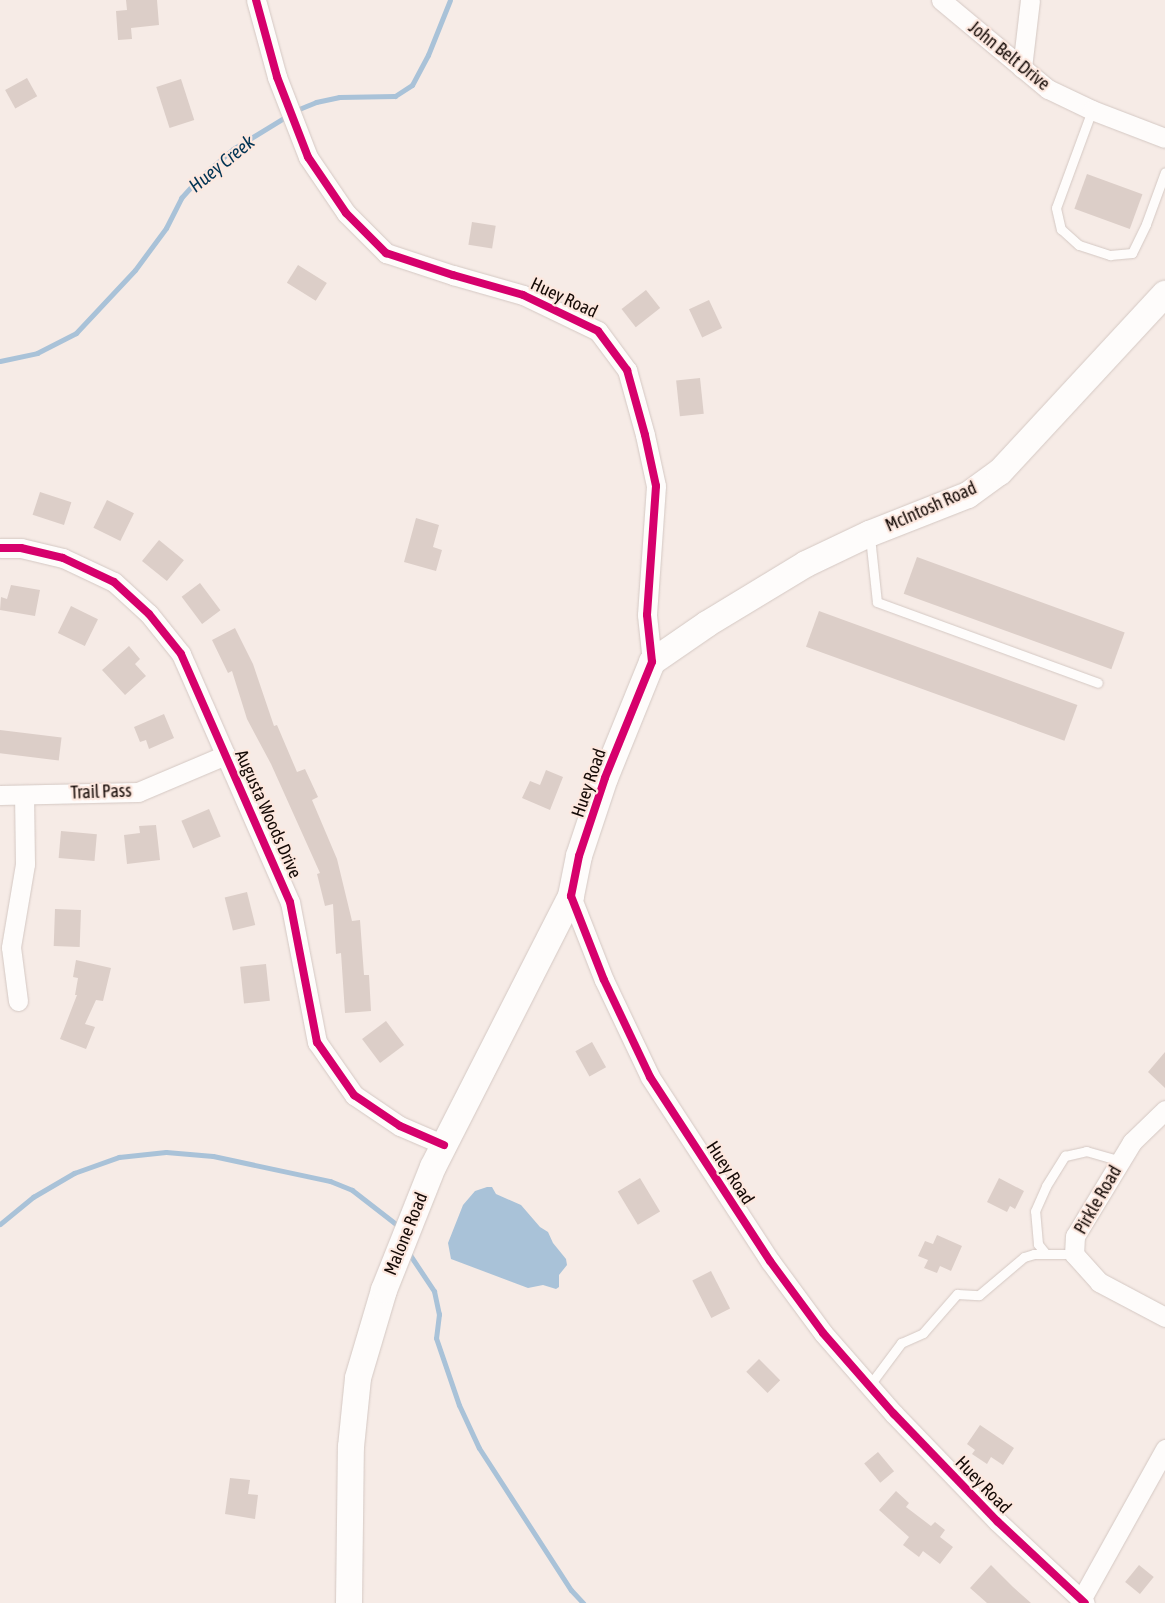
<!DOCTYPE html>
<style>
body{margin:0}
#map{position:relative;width:1165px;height:1603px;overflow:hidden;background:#f6ebe6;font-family:"Asap Condensed",sans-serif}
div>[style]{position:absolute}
.water>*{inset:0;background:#a9c2d8}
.stream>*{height:5px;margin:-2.5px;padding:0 2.5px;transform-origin:2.5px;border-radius:2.5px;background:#a9c2d8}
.building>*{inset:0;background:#dccec8;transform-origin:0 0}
.roads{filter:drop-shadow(0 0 1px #d4c8c3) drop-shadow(0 0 1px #d4c8c3)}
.lane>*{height:9px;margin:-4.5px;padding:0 4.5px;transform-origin:4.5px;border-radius:4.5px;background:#fefcfb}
.street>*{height:19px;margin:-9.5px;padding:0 9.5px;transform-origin:9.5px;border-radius:9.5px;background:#fefcfb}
.secondary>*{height:26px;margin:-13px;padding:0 13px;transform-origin:13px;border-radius:13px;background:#fefcfb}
.cycleway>*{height:8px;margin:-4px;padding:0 4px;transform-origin:4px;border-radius:4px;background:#d6006c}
span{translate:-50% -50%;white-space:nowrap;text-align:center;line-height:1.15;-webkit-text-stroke:4.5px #fde8df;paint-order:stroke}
.street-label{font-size:18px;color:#150a06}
.water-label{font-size:19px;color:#003353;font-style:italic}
</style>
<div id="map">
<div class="water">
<i style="clip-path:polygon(487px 1187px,492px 1187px,496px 1194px,521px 1205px,540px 1227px,548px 1232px,553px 1243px,566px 1259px,567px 1265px,559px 1275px,559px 1287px,556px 1289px,543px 1285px,528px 1288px,451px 1259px,448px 1243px,463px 1205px,475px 1191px)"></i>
</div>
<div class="stream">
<i style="left:294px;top:111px;width:24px;rotate:-22deg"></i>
<i style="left:316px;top:102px;width:24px;rotate:-12deg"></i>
<i style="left:339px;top:97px;width:56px;rotate:-1deg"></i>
<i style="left:395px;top:96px;width:20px;rotate:-33deg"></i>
<i style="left:412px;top:85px;width:34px;rotate:-62deg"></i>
<i style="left:428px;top:55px;width:59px;rotate:-68.2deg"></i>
<i style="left:0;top:361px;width:38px;rotate:-12deg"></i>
<i style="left:37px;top:353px;width:44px;rotate:-27.1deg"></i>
<i style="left:76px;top:333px;width:86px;rotate:-46.9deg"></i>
<i style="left:135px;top:270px;width:52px;rotate:-53.6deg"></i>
<i style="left:166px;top:228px;width:34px;rotate:-63deg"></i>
<i style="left:181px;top:198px;width:24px;rotate:-48deg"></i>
<i style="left:197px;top:180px;width:48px;rotate:-40.7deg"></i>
<i style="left:233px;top:149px;width:63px;rotate:-31.4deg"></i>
<i style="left:0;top:1224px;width:43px;rotate:-39.3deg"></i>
<i style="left:33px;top:1197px;width:48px;rotate:-30.3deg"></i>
<i style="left:74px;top:1173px;width:48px;rotate:-19.6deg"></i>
<i style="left:119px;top:1157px;width:47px;rotate:-6.1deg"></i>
<i style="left:166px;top:1152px;width:47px;rotate:4.9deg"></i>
<i style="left:213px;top:1156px;width:120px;rotate:12.1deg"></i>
<i style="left:330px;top:1181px;width:24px;rotate:22deg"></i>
<i style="left:352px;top:1190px;width:62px;rotate:37.8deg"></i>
<i style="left:408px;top:1252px;width:47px;rotate:56.3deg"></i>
<i style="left:434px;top:1291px;width:24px;rotate:78deg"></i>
<i style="left:439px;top:1314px;width:24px;rotate:97deg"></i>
<i style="left:436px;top:1338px;width:71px;rotate:71.1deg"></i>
<i style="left:459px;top:1405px;width:47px;rotate:65.1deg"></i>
<i style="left:479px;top:1448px;width:169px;rotate:57.1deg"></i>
<i style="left:571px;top:1590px;width:18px;rotate:47deg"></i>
</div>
<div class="building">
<i style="clip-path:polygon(126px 0,157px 0,159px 25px,131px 28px,132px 39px,118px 40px,116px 11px,127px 10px)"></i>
<i style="left:27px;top:78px;width:21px;height:25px;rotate:61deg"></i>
<i style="left:181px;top:79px;width:43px;height:26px;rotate:72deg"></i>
<i style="left:1087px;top:174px;width:59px;height:37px;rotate:20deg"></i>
<i style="left:472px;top:222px;width:24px;height:23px;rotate:9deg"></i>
<i style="left:298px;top:265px;width:34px;height:21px;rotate:32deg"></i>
<i style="left:646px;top:290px;width:23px;height:31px;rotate:52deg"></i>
<i style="left:709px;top:300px;width:31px;height:22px;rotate:65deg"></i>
<i style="left:700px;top:378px;width:36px;height:24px;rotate:84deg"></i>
<i style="left:40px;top:492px;width:33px;height:24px;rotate:18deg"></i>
<i style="left:107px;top:500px;width:30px;height:31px;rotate:26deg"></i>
<i style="clip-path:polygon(416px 518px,439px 525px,433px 547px,442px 550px,436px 571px,404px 562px)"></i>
<i style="left:159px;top:540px;width:32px;height:27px;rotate:39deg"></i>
<i style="left:917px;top:557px;width:221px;height:39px;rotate:20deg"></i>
<i style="left:200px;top:583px;width:34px;height:23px;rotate:53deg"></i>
<i style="clip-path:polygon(11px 585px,40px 590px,35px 616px,0 610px,1px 597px,7px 599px)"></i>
<i style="left:71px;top:606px;width:30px;height:30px;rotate:26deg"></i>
<i style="left:819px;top:611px;width:275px;height:38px;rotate:20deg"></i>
<i style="clip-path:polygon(235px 628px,253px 664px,274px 726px,277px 725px,297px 772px,305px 769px,318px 797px,312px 800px,337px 859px,352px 921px,360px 920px,364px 975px,369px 975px,371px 1011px,345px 1013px,341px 953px,336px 954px,333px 904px,325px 906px,317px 874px,320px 873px,271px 764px,247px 719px,232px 671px,228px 673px,212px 640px)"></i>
<i style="clip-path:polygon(129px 646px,140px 659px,135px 664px,146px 676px,125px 695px,102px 670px)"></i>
<i style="clip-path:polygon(164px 714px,174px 738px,149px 749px,146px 740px,140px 742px,134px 727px)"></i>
<i style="left:0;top:730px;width:62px;height:23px;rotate:7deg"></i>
<i style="clip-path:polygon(546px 770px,563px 777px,550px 810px,522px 798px,530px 781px,540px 785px)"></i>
<i style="left:209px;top:809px;width:30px;height:30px;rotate:67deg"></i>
<i style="clip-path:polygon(156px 825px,160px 860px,127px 864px,124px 835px,140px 833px,139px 826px)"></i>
<i style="left:61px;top:831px;width:36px;height:27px;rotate:5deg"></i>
<i style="left:247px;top:892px;width:34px;height:23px;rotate:76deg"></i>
<i style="left:55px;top:909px;width:26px;height:37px;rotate:2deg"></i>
<i style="clip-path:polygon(76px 960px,111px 968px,103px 1001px,96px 1000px,85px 1024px,95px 1027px,86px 1049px,60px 1039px,77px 995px,75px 995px,78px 978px,73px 977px)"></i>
<i style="left:266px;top:964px;width:37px;height:26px;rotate:84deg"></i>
<i style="left:386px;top:1021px;width:30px;height:30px;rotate:53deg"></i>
<i style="left:592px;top:1042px;width:29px;height:19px;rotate:61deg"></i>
<i style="clip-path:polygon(1165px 1052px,1165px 1088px,1148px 1072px)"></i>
<i style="left:640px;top:1178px;width:39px;height:26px;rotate:59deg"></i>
<i style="clip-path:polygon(999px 1178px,1024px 1191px,1015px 1209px,1010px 1206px,1007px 1212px,987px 1202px)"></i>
<i style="clip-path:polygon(937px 1235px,962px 1246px,951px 1271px,940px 1266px,937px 1273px,924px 1268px,928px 1260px,918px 1256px,925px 1241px,933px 1244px)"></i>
<i style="left:711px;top:1271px;width:42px;height:21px;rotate:63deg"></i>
<i style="left:759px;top:1359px;width:30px;height:18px;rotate:45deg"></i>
<i style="clip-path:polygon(980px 1425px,1014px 1448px,1003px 1465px,991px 1457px,987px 1464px,972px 1454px,975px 1450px,967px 1444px)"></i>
<i style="left:878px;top:1452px;width:25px;height:18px;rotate:50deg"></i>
<i style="clip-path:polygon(230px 1478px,250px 1480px,248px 1494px,258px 1495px,255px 1519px,225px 1514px)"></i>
<i style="clip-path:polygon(896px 1491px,909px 1503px,906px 1507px,931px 1526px,935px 1522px,945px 1530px,940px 1537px,953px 1547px,940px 1564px,923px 1551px,919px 1557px,903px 1545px,909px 1537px,879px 1510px)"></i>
<i style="clip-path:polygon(991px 1565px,1013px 1587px,1031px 1603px,987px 1603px,970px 1588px)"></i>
<i style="left:1139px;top:1565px;width:19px;height:22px;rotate:39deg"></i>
</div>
<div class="roads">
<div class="lane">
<i style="left:1092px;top:110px;width:104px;rotate:110.2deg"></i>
<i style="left:1056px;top:208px;width:22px;rotate:77deg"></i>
<i style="left:1061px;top:229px;width:24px;rotate:42deg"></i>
<i style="left:1079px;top:245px;width:33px;rotate:18deg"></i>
<i style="left:1110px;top:255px;width:22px;rotate:-5deg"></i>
<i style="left:1132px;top:253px;width:32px;rotate:-64deg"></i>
<i style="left:1146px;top:224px;width:55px;rotate:-69.9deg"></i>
<i style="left:870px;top:537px;width:65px;rotate:83.9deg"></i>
<i style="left:877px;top:602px;width:235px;rotate:20.1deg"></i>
<i style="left:1046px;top:1254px;width:13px;rotate:-129deg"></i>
<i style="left:1038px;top:1244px;width:33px;rotate:-95deg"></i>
<i style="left:1035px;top:1211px;width:27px;rotate:-66deg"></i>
<i style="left:1046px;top:1186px;width:36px;rotate:-58deg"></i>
<i style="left:1065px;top:1156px;width:22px;rotate:-13deg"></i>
<i style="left:1086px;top:1151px;width:35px;rotate:16deg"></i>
<i style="left:869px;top:1386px;width:54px;rotate:-53.3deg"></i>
<i style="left:901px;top:1343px;width:24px;rotate:-24deg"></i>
<i style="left:923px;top:1333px;width:52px;rotate:-48.9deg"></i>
<i style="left:957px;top:1294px;width:22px;rotate:3deg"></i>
<i style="left:979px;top:1295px;width:59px;rotate:-40.2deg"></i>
<i style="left:1024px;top:1257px;width:10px;rotate:-17deg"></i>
<i style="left:1034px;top:1254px;width:40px"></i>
</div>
<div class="street">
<i style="left:256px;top:0;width:80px;rotate:74.7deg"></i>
<i style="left:277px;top:77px;width:86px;rotate:68.8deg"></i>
<i style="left:308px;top:157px;width:68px;rotate:55.8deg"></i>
<i style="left:346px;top:213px;width:57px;rotate:45deg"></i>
<i style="left:386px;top:253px;width:71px;rotate:18.2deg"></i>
<i style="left:453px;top:275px;width:73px;rotate:15.9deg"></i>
<i style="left:523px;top:295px;width:83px;rotate:25.6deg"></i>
<i style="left:598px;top:331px;width:49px;rotate:53.4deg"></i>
<i style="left:627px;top:370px;width:67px;rotate:74.5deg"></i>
<i style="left:645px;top:435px;width:52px;rotate:77.8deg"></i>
<i style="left:656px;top:486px;width:129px;rotate:94deg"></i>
<i style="left:647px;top:615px;width:47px;rotate:83.9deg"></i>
<i style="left:941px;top:0;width:139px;rotate:39.8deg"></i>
<i style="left:1048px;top:89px;width:49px;rotate:25.5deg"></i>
<i style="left:1092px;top:110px;width:78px;rotate:21deg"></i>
<i style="left:1022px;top:68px;width:68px;rotate:-83.3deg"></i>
<i style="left:0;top:548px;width:21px"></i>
<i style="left:21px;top:548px;width:43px;rotate:13.4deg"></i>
<i style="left:63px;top:558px;width:56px;rotate:25.2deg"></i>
<i style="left:114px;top:582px;width:47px;rotate:42.4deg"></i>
<i style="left:149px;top:614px;width:51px;rotate:51.3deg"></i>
<i style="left:181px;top:654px;width:271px;rotate:66.3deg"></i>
<i style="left:290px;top:902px;width:143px;rotate:79.1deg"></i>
<i style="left:317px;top:1042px;width:65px;rotate:55.1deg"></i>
<i style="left:354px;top:1095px;width:55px;rotate:34deg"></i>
<i style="left:400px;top:1126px;width:48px;rotate:23.4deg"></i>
<i style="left:0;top:795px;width:138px;rotate:-1.2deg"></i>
<i style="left:138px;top:792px;width:95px;rotate:-23deg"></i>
<i style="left:571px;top:896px;width:90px;rotate:68.6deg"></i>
<i style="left:604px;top:980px;width:107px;rotate:64.6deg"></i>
<i style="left:650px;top:1077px;width:220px;rotate:56.9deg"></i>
<i style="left:770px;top:1261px;width:89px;rotate:53.6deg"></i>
<i style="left:823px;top:1333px;width:108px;rotate:48.8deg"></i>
<i style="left:894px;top:1414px;width:149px;rotate:46.1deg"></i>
<i style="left:997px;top:1521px;width:120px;rotate:43deg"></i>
<i style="left:18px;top:1001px;width:54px;rotate:-97.4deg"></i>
<i style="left:11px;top:947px;width:84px;rotate:-80.4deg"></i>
<i style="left:25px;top:864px;width:69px;rotate:-90.8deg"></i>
<i style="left:1165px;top:1110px;width:46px;rotate:135.9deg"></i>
<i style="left:1132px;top:1142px;width:110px;rotate:121.2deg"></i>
<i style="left:1075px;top:1236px;width:18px;rotate:93deg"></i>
<i style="left:1074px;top:1254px;width:38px;rotate:48deg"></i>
<i style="left:1099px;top:1282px;width:75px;rotate:27.9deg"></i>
<i style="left:1081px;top:1600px;width:173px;rotate:-60.9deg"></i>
</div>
<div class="secondary">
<i style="left:349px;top:1603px;width:156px;rotate:-89.3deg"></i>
<i style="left:351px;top:1447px;width:69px;rotate:-84.2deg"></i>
<i style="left:358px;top:1378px;width:92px;rotate:-73.5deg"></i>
<i style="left:384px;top:1290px;width:132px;rotate:-68.3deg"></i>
<i style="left:433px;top:1167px;width:304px;rotate:-63deg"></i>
<i style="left:571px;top:896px;width:41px;rotate:-78.7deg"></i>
<i style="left:579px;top:856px;width:82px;rotate:-71.6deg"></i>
<i style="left:605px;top:778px;width:125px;rotate:-67.9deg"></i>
<i style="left:652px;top:662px;width:67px;rotate:-34.6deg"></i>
<i style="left:707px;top:624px;width:116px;rotate:-31.2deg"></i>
<i style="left:806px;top:564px;width:70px;rotate:-25.5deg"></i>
<i style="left:869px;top:534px;width:106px;rotate:-21.5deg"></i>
<i style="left:968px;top:495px;width:39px;rotate:-36deg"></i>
<i style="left:1000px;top:472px;width:243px;rotate:-47.2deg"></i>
</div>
</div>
<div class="cycleway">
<i style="left:256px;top:0;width:80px;rotate:74.7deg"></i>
<i style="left:277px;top:77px;width:86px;rotate:68.8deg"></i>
<i style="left:308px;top:157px;width:68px;rotate:55.8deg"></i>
<i style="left:346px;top:213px;width:57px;rotate:45deg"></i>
<i style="left:386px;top:253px;width:71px;rotate:18.2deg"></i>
<i style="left:453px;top:275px;width:73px;rotate:15.9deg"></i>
<i style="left:523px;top:295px;width:83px;rotate:25.6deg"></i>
<i style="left:598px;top:331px;width:49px;rotate:53.4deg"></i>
<i style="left:627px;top:370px;width:67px;rotate:74.5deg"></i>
<i style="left:645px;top:435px;width:52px;rotate:77.8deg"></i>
<i style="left:656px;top:486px;width:129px;rotate:94deg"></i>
<i style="left:647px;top:615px;width:47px;rotate:83.9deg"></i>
<i style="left:652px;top:662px;width:125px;rotate:112.1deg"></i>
<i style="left:605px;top:778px;width:82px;rotate:108.4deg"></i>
<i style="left:579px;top:856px;width:41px;rotate:101.3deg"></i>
<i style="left:571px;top:896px;width:90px;rotate:68.6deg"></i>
<i style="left:604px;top:980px;width:107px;rotate:64.6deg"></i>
<i style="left:650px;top:1077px;width:220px;rotate:56.9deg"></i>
<i style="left:770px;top:1261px;width:89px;rotate:53.6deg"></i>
<i style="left:823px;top:1333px;width:108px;rotate:48.8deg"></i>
<i style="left:894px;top:1414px;width:149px;rotate:46.1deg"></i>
<i style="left:997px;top:1521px;width:120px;rotate:43deg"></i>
<i style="left:0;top:548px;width:21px"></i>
<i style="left:21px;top:548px;width:43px;rotate:13.4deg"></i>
<i style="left:63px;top:558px;width:56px;rotate:25.2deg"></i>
<i style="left:114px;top:582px;width:47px;rotate:42.4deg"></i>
<i style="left:149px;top:614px;width:51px;rotate:51.3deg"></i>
<i style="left:181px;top:654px;width:271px;rotate:66.3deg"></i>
<i style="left:290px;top:902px;width:143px;rotate:79.1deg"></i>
<i style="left:317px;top:1042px;width:65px;rotate:55.1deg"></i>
<i style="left:354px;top:1095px;width:55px;rotate:34deg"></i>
<i style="left:400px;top:1126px;width:48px;rotate:23.4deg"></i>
</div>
<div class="street-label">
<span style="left:1009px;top:56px;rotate:39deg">John Belt Drive</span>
<span style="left:564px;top:298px;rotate:25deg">Huey Road</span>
<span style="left:931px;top:507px;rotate:-24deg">McIntosh Road</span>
<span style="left:589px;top:783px;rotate:-71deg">Huey Road</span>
<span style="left:101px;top:792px;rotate:-2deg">Trail Pass</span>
<span style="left:268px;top:814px;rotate:66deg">Augusta Woods Drive</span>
<span style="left:730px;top:1173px;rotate:57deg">Huey Road</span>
<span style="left:1098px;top:1200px;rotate:-60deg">Pirkle Road</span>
<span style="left:406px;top:1234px;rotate:-68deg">Malone Road</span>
<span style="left:983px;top:1485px;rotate:46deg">Huey Road</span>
</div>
<div class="water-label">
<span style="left:222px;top:164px;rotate:-39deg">Huey Creek</span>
</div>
</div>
